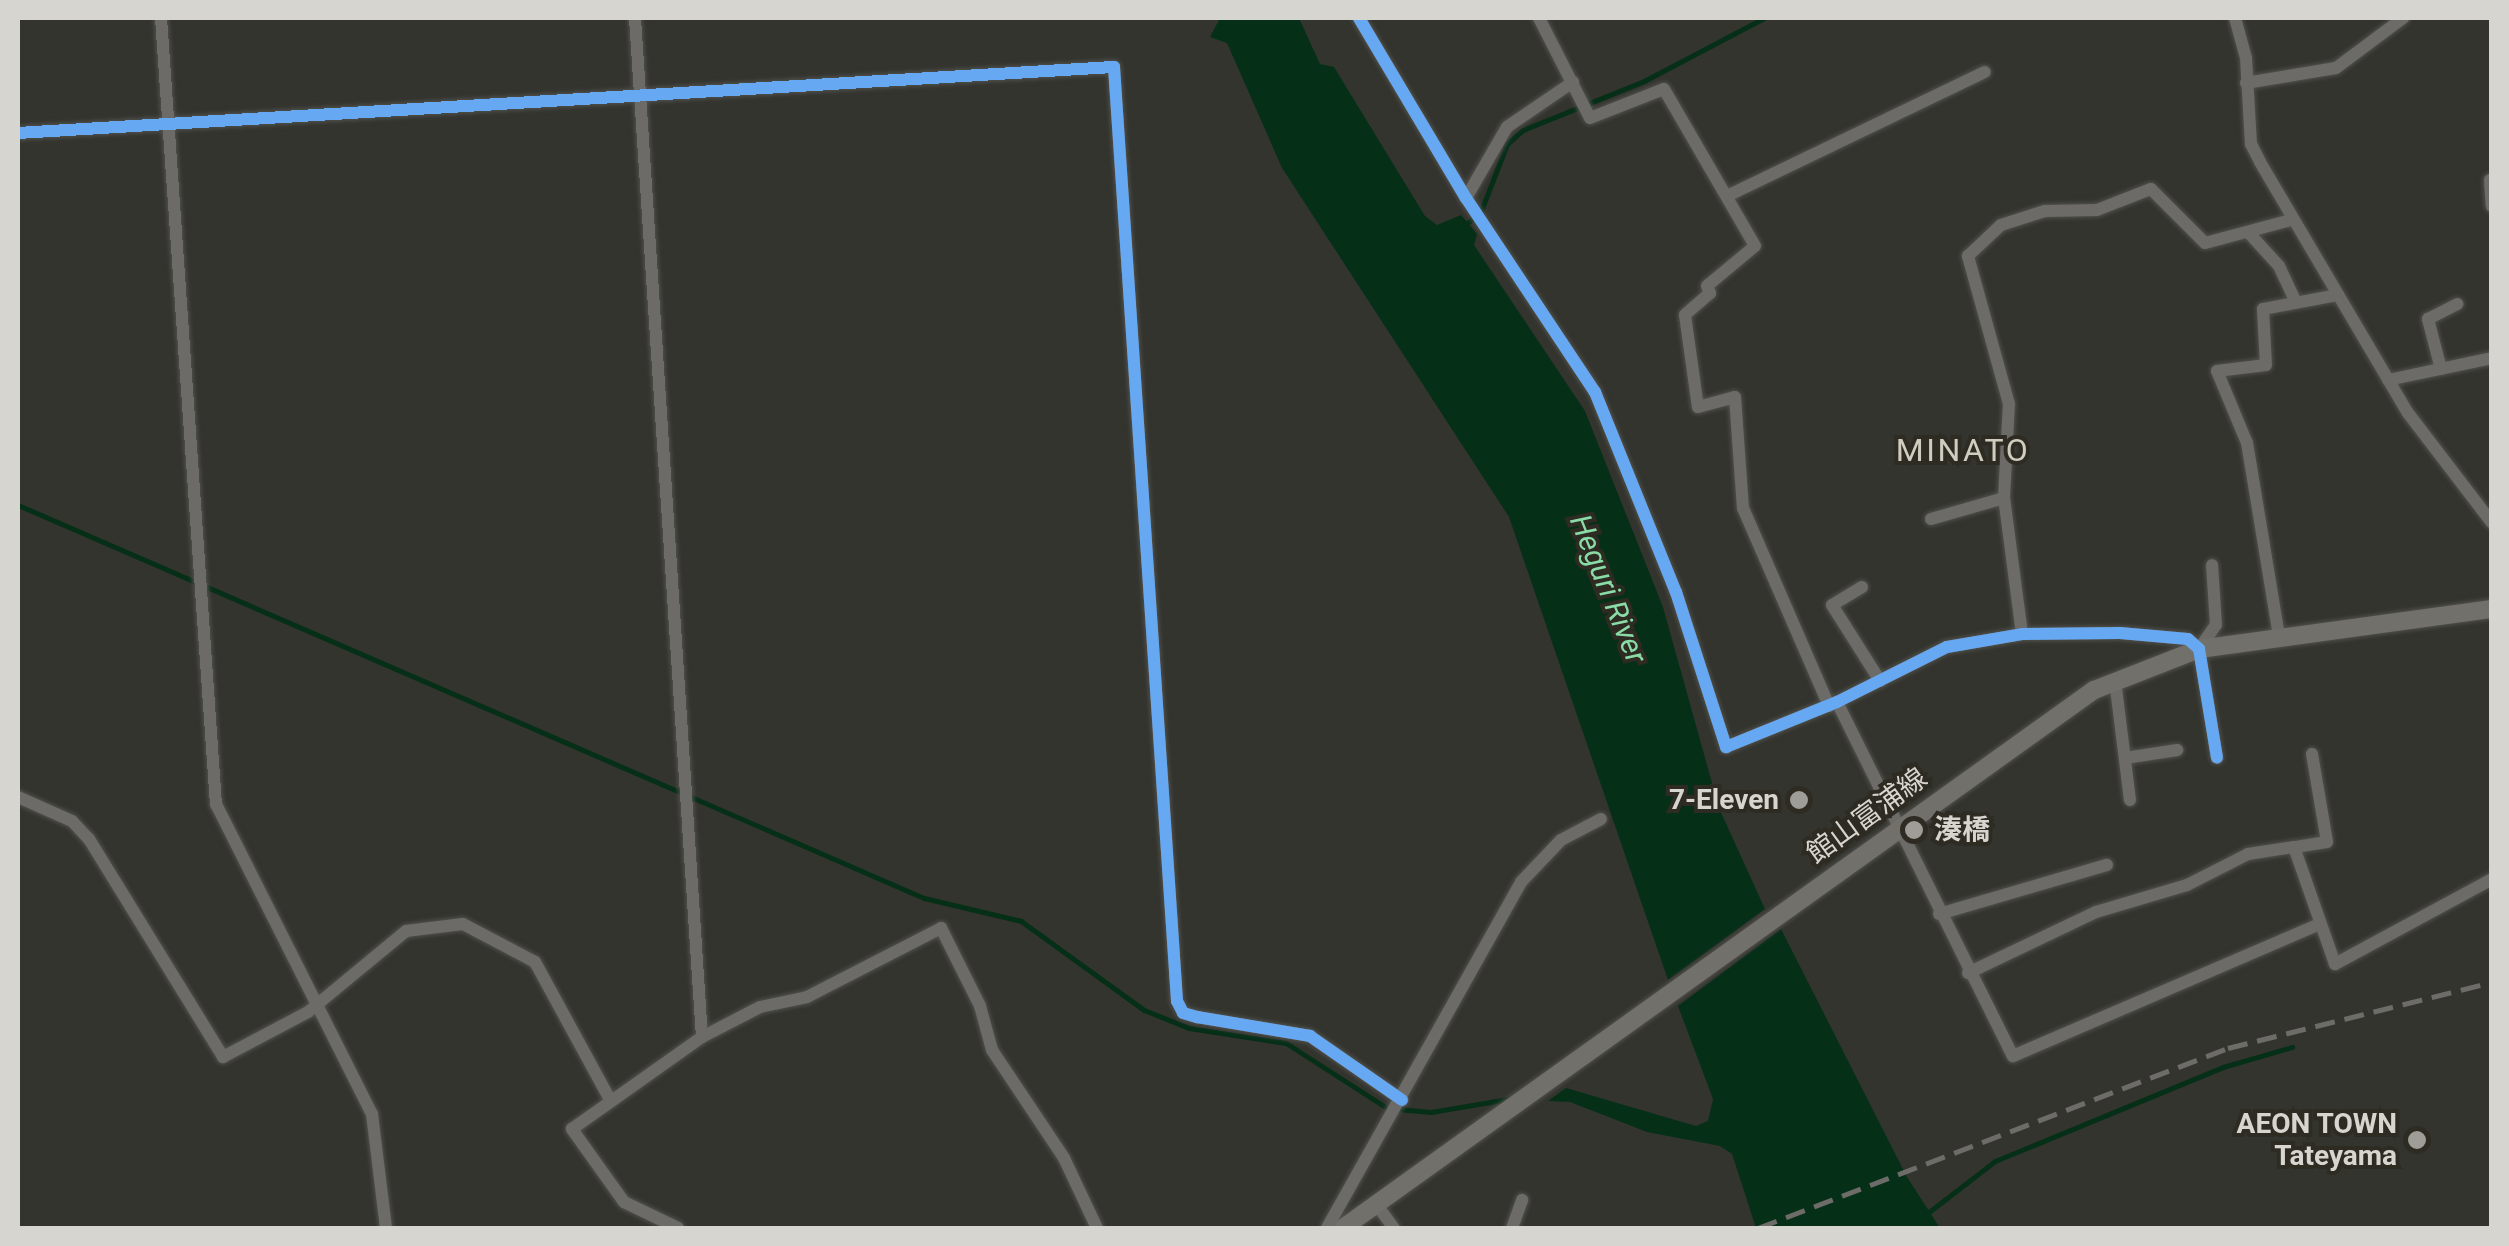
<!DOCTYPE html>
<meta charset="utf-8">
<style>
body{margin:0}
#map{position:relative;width:2509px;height:1246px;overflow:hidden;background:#34342f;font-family:Roboto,"Noto Sans JP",sans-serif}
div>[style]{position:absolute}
.water>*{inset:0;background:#062f18}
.stream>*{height:5px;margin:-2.5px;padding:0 2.5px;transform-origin:2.5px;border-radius:2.5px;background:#062f18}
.roads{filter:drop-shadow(0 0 2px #50504c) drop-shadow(0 0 2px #50504c)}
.minor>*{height:12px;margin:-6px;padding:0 6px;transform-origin:6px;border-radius:6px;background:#6c6b68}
.secondary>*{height:18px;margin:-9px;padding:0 9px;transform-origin:9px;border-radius:9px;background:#72706a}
.rail>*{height:5px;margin-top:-2.5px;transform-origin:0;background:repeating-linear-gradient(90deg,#6d6c69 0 20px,transparent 0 30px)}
.cycleway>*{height:12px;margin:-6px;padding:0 6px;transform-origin:6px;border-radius:6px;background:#66a8f1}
.dots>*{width:28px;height:28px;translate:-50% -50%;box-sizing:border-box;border:5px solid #2d2b22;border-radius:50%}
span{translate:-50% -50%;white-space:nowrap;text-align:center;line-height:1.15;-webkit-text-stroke:8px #2d2b22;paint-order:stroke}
.poi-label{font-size:28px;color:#d7d5cf;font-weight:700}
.right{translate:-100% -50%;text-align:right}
.left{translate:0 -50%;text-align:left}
.street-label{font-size:28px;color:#d7d5cf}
.water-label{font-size:30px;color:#8adca7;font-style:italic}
.quarter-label{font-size:32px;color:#cfccc0;letter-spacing:2.5px}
.frame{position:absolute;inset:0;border:20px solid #d7d5cf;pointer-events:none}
</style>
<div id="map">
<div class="water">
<i style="clip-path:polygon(1220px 18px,1299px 18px,1320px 64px,1334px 67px,1425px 216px,1437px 225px,1461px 215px,1477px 234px,1474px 245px,1585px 411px,1663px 607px,1719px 808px,1765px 909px,1668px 980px,1509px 517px,1282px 168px,1227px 43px,1210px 37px)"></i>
<i style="clip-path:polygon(1781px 929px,1907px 1177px,1940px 1228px,1756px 1228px,1732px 1154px,1720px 1146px,1647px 1132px,1570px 1102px,1548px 1101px,1566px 1088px,1696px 1126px,1708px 1121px,1713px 1099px,1678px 1006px)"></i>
</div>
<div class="stream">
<i style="left:1464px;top:226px;width:23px;rotate:-41deg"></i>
<i style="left:1481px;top:211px;width:72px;rotate:-68.8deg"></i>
<i style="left:1507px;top:144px;width:21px;rotate:-41deg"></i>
<i style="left:1523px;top:130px;width:131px;rotate:-22deg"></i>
<i style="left:1644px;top:81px;width:136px;rotate:-27.7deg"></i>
<i style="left:18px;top:505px;width:988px;rotate:23.45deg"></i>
<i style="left:924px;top:898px;width:100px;rotate:13.3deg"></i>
<i style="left:1021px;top:921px;width:152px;rotate:35.9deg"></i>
<i style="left:1144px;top:1010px;width:48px;rotate:21.8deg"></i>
<i style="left:1189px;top:1028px;width:98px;rotate:8.8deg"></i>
<i style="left:1286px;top:1043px;width:120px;rotate:32.8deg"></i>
<i style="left:1387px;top:1108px;width:44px;rotate:5.2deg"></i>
<i style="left:1431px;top:1112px;width:84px;rotate:-9.6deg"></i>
<i style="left:1925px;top:1215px;width:88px;rotate:-37.6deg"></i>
<i style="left:1995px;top:1161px;width:247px;rotate:-22.4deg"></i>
<i style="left:2223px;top:1067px;width:72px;rotate:-16.2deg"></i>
</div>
<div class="roads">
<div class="minor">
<i style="left:161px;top:18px;width:788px;rotate:86deg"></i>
<i style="left:216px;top:804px;width:347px;rotate:63.3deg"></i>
<i style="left:372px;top:1114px;width:115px;rotate:83deg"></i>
<i style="left:635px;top:18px;width:1021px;rotate:86.24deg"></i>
<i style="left:1359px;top:18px;width:209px;rotate:59.3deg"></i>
<i style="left:1466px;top:198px;width:233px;rotate:56.4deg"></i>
<i style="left:1595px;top:392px;width:216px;rotate:68deg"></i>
<i style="left:1676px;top:592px;width:163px;rotate:72.1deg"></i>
<i style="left:1726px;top:747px;width:120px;rotate:-22.1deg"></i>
<i style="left:1837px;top:702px;width:123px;rotate:-26.6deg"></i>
<i style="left:1947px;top:647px;width:76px;rotate:-9.8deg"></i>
<i style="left:2022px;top:634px;width:98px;rotate:-0.6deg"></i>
<i style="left:2120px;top:633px;width:68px;rotate:5deg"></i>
<i style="left:2188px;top:639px;width:15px;rotate:42deg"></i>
<i style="left:2199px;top:649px;width:110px;rotate:80.6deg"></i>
<i style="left:1539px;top:18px;width:112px;rotate:63deg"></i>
<i style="left:1590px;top:118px;width:79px;rotate:-21.4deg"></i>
<i style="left:1664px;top:89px;width:181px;rotate:59.9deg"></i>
<i style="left:1755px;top:246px;width:62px;rotate:140.2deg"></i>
<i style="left:1707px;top:286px;width:8px;rotate:67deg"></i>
<i style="left:1710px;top:293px;width:33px;rotate:139deg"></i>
<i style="left:1685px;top:315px;width:93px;rotate:82deg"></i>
<i style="left:1698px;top:407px;width:38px;rotate:-15deg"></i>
<i style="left:1735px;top:397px;width:111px;rotate:85.9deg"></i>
<i style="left:1743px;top:508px;width:216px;rotate:66.5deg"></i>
<i style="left:2235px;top:18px;width:41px;rotate:74.6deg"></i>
<i style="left:2246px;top:58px;width:86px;rotate:86.7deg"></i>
<i style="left:2251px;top:144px;width:20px;rotate:63deg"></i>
<i style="left:2260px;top:162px;width:291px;rotate:59.5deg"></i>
<i style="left:2408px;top:413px;width:138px;rotate:52.6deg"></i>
<i style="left:2246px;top:83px;width:91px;rotate:-9.5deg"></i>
<i style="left:2336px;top:68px;width:84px;rotate:-36.7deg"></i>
<i style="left:18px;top:133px;width:1098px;rotate:-3.45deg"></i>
<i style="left:1114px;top:67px;width:936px;rotate:86.14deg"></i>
<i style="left:1177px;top:1001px;width:13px;rotate:63deg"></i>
<i style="left:1183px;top:1013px;width:15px;rotate:16deg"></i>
<i style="left:1197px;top:1017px;width:115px;rotate:9.5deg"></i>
<i style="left:1310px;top:1036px;width:112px;rotate:34.8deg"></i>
<i style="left:2490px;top:180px;width:26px;rotate:86deg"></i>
<i style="left:1727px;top:196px;width:286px;rotate:-25.7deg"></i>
<i style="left:1466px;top:198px;width:82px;rotate:-60deg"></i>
<i style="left:1507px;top:127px;width:80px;rotate:-34.3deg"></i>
<i style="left:2248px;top:232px;width:46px;rotate:47.6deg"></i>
<i style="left:2279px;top:266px;width:40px;rotate:65deg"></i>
<i style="left:2441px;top:369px;width:52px;rotate:-104.6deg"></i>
<i style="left:2428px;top:319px;width:33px;rotate:-27deg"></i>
<i style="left:2388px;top:380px;width:106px;rotate:-11.9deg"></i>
<i style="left:1931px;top:519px;width:76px;rotate:-16deg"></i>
<i style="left:1862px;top:587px;width:35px;rotate:149deg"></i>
<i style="left:1832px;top:605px;width:90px;rotate:57.7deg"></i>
<i style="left:2022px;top:634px;width:137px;rotate:-97.5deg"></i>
<i style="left:2004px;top:498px;width:94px;rotate:-87deg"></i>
<i style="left:2009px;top:404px;width:154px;rotate:-105.5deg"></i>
<i style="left:1968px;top:256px;width:45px;rotate:-43.2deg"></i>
<i style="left:2001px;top:225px;width:46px;rotate:-17.7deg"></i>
<i style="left:2045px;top:211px;width:52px;rotate:-1.1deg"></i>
<i style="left:2097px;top:210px;width:58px;rotate:-21.3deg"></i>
<i style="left:2151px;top:189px;width:76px;rotate:45deg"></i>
<i style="left:2205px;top:243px;width:89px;rotate:-15deg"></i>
<i style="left:2279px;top:636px;width:196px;rotate:-99.4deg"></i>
<i style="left:2247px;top:443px;width:78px;rotate:-112.6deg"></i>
<i style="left:2217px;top:371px;width:49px;rotate:-7deg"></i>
<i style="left:2266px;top:365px;width:56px;rotate:-93.1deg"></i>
<i style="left:2263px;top:309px;width:76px;rotate:-10.6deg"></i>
<i style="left:2199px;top:649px;width:29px;rotate:-55deg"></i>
<i style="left:2216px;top:625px;width:60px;rotate:-93.8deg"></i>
<i style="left:2115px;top:680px;width:121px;rotate:82.9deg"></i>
<i style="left:1837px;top:702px;width:395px;rotate:63.6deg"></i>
<i style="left:2013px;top:1056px;width:333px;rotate:-23.3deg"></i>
<i style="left:2312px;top:754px;width:89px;rotate:80.3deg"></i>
<i style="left:2327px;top:842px;width:33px;rotate:171deg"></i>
<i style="left:2294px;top:847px;width:124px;rotate:70.7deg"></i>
<i style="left:2335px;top:964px;width:179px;rotate:-28.4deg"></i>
<i style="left:2125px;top:758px;width:53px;rotate:-8.7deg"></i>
<i style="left:18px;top:797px;width:59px;rotate:24deg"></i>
<i style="left:72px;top:821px;width:25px;rotate:47deg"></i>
<i style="left:89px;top:839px;width:256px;rotate:58.4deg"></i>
<i style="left:223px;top:1057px;width:96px;rotate:-27.9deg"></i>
<i style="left:308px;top:1012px;width:127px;rotate:-39.6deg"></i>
<i style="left:406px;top:931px;width:57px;rotate:-7deg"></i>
<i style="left:463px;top:924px;width:81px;rotate:27.8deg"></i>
<i style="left:535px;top:962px;width:155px;rotate:61.4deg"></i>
<i style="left:1939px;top:914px;width:175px;rotate:-16.3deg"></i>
<i style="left:1968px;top:973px;width:142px;rotate:-25.5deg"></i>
<i style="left:2096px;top:912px;width:95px;rotate:-16.5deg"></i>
<i style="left:2187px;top:885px;width:68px;rotate:-26.9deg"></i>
<i style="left:2248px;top:854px;width:47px;rotate:-8.7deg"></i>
<i style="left:1377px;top:1205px;width:29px;rotate:54deg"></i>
<i style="left:678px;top:1228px;width:60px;rotate:-154.3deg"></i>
<i style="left:624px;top:1202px;width:90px;rotate:-125.5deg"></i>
<i style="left:572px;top:1129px;width:159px;rotate:-35.3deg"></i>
<i style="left:702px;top:1037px;width:65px;rotate:-27.3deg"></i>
<i style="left:760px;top:1007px;width:48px;rotate:-12deg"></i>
<i style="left:807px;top:997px;width:151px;rotate:-27.2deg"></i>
<i style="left:941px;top:928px;width:87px;rotate:63.4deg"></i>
<i style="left:980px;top:1006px;width:46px;rotate:74.7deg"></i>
<i style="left:992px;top:1050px;width:130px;rotate:56.3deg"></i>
<i style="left:1064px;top:1158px;width:77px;rotate:64.8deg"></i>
<i style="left:1327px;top:1228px;width:397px;rotate:-60.7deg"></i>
<i style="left:1521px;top:882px;width:58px;rotate:-46.4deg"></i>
<i style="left:1561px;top:840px;width:45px;rotate:-27.7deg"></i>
<i style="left:1512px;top:1228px;width:30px;rotate:-70deg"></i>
</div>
<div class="secondary">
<i style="left:1343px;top:1228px;width:924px;rotate:-35.62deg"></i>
<i style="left:2094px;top:690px;width:113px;rotate:-21.3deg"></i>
<i style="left:2199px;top:649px;width:296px;rotate:-7.8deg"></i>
</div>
</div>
<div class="rail">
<i style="left:1758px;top:1228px;width:503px;rotate:-20.96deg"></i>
<i style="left:2228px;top:1048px;width:272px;rotate:-14deg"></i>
</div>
<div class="cycleway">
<i style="left:1359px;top:18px;width:209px;rotate:59.3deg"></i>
<i style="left:1466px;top:198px;width:233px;rotate:56.4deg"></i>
<i style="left:1595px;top:392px;width:216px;rotate:68deg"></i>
<i style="left:1676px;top:592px;width:163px;rotate:72.1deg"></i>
<i style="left:1726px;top:747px;width:120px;rotate:-22.1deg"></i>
<i style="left:1837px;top:702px;width:123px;rotate:-26.6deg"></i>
<i style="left:1947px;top:647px;width:76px;rotate:-9.8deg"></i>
<i style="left:2022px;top:634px;width:98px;rotate:-0.6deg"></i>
<i style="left:2120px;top:633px;width:68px;rotate:5deg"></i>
<i style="left:2188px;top:639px;width:15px;rotate:42deg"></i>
<i style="left:2199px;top:649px;width:110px;rotate:80.6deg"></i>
<i style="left:18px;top:133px;width:1098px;rotate:-3.45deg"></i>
<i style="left:1114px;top:67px;width:936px;rotate:86.14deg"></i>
<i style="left:1177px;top:1001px;width:13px;rotate:63deg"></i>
<i style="left:1183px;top:1013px;width:15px;rotate:16deg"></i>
<i style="left:1197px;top:1017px;width:115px;rotate:9.5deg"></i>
<i style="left:1310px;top:1036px;width:112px;rotate:34.8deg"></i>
</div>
<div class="dots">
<i style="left:1799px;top:800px;background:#9e9d97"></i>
<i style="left:1914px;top:830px;background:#9e9d97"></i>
<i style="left:2417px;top:1140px;background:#9e9d97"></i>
</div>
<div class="poi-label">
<span class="right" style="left:1779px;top:800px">7-Eleven</span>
<span class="left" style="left:1934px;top:830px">湊橋</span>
<span class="right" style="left:2397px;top:1140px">AEON TOWN<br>Tateyama</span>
</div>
<div class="street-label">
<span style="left:1867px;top:816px;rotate:-36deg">館山富浦線</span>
</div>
<div class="water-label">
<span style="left:1608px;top:589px;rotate:68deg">Heguri River</span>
</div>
<div class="quarter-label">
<span style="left:1963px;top:450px">MINATO</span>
</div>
<div class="frame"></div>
</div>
